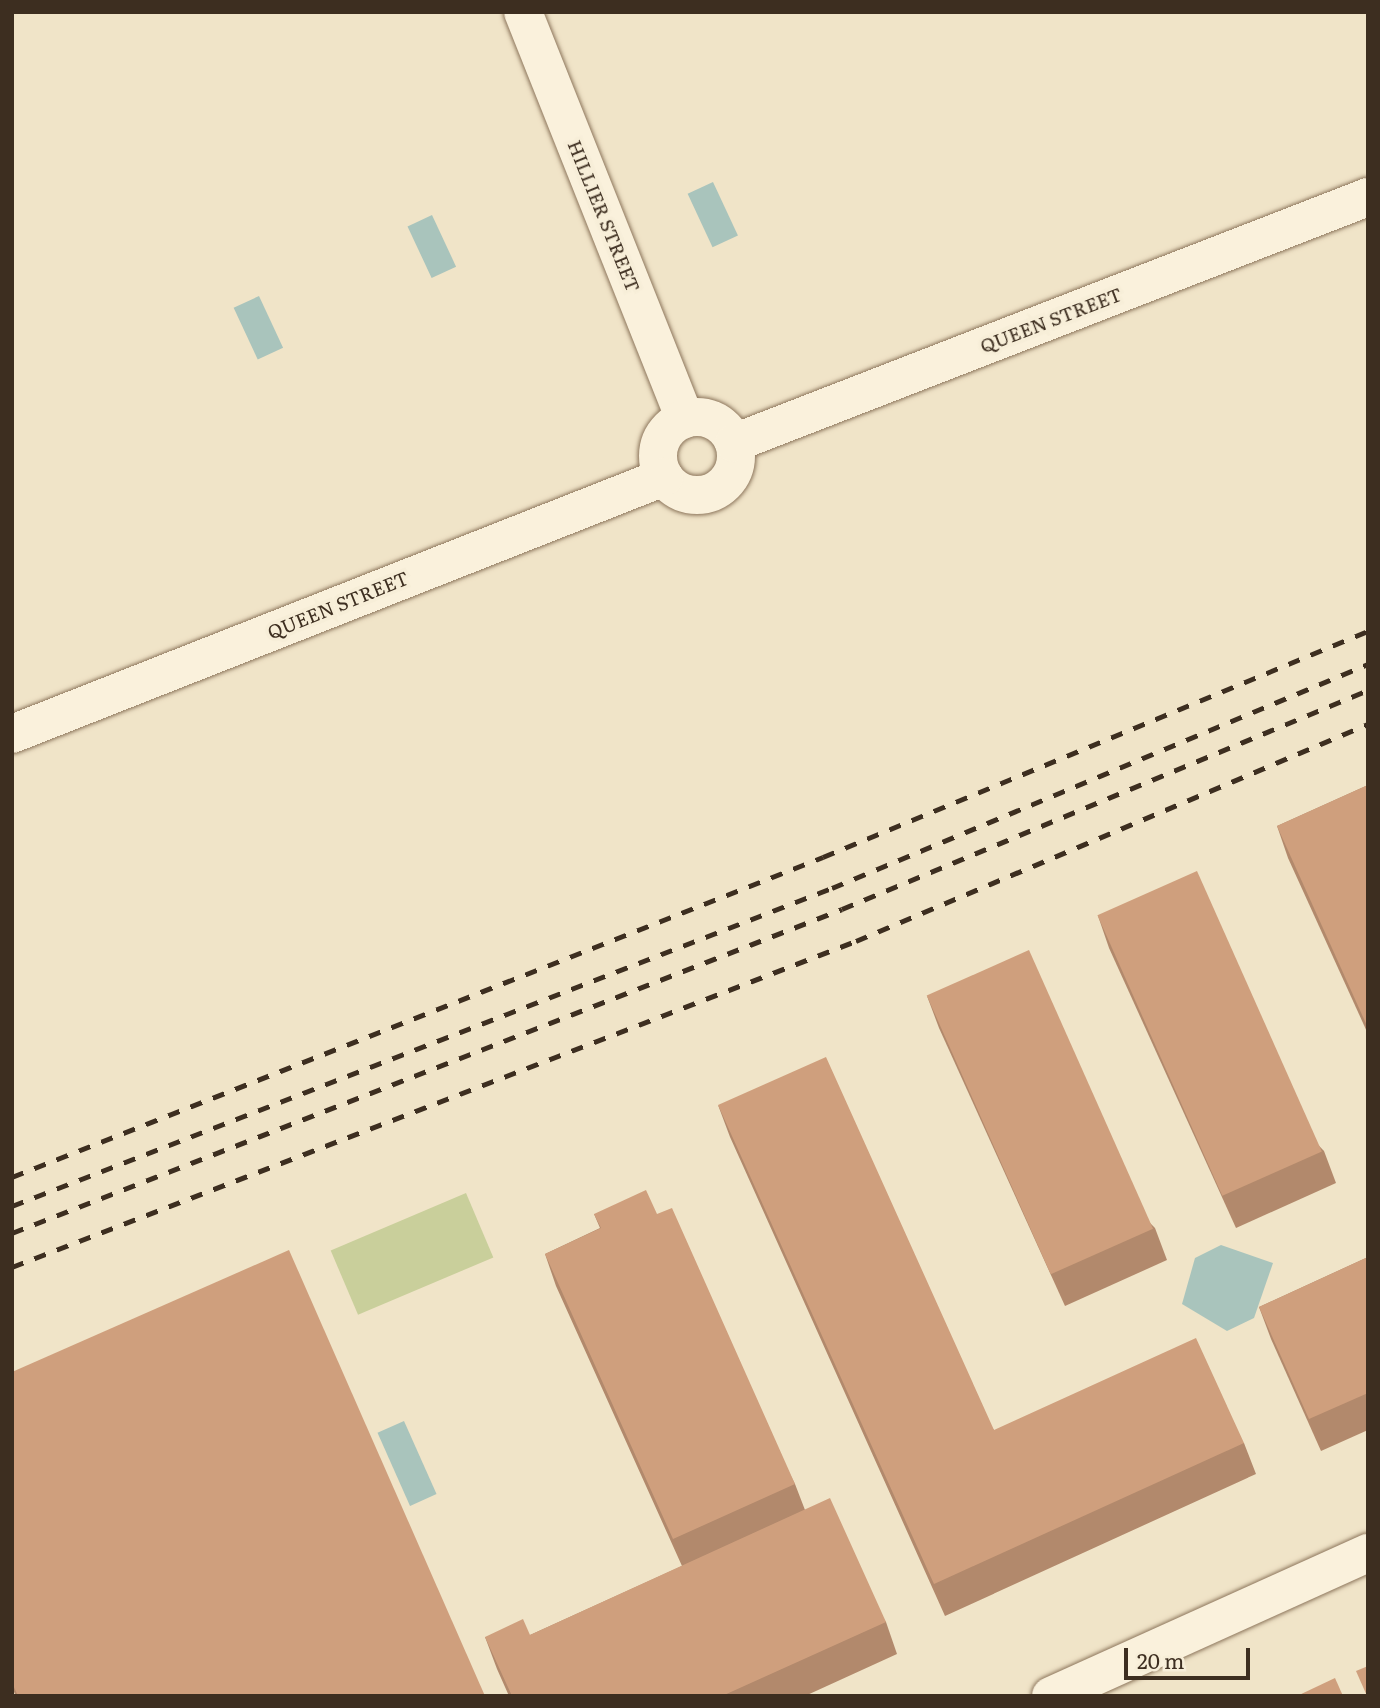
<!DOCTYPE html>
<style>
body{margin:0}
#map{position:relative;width:1380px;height:1708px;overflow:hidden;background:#f0e4c8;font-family:Literata,serif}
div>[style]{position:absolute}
.green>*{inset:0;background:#c9cf9b;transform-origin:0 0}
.water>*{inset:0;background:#a9c4bc;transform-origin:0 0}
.roads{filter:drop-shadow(0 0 2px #8d765c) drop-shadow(0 0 2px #8d765c)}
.minor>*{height:38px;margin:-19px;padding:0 19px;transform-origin:19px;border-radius:19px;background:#faf1dc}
.minor>.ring{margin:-19px;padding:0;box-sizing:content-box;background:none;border:38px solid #faf1dc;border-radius:50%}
.rail>*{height:5px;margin-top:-2.5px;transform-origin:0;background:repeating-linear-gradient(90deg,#3d2e20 0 12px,transparent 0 24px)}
.wall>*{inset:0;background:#b2896c}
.building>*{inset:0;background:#cf9f7d;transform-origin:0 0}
span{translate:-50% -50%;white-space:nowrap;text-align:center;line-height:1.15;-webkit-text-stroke:7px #f7eed8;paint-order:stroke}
.street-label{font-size:19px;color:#3d2e20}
.frame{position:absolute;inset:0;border:14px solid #3d2e20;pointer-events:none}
.scale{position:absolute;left:1124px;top:1648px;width:126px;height:32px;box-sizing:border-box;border:4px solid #3d2e20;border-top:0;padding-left:9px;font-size:21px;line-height:24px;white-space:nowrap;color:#3d2e20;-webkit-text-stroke:5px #f7eed8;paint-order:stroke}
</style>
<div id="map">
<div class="green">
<i style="left:466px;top:1193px;width:70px;height:147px;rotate:67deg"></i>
</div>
<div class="water">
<i style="left:713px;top:182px;width:59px;height:28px;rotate:65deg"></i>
<i style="left:432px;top:215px;width:57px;height:27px;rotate:65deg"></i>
<i style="left:259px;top:296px;width:57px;height:28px;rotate:65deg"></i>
<i style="clip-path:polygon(1221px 1245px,1273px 1263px,1254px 1318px,1227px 1331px,1182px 1304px,1195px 1258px)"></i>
<i style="left:404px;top:1421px;width:80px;height:29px;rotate:66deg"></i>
</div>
<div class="roads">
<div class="minor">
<i style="left:523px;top:12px;width:438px;rotate:68.3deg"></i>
<i class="ring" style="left:658px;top:417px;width:40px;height:40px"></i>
<i style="left:734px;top:443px;width:680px;rotate:-21.21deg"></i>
<i style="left:12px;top:734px;width:701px;rotate:-21.51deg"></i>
<i style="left:1051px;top:1696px;width:348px;rotate:-24.3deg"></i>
</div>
</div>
<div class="rail">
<i style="left:12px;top:1177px;width:872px;rotate:-21.53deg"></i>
<i style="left:823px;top:857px;width:590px;rotate:-22.52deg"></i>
<i style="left:12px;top:1206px;width:880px;rotate:-21.2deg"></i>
<i style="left:832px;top:888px;width:581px;rotate:-22.68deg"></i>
<i style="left:12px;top:1233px;width:891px;rotate:-21.32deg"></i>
<i style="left:842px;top:909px;width:570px;rotate:-22.6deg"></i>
<i style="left:12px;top:1267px;width:905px;rotate:-21.12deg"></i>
<i style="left:856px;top:941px;width:556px;rotate:-22.97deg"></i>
</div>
<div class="wall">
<i style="clip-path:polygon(1368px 785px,1368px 1034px,1288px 858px,1277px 826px)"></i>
<i style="clip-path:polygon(1098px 916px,1324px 1151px,1336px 1183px,1236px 1228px,1109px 948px)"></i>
<i style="clip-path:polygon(927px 996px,1155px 1228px,1167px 1260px,1065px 1306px,939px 1028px)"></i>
<i style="clip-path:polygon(718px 1105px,994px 1430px,1244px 1443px,1256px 1474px,945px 1616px,730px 1137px)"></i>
<i style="clip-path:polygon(594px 1214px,657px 1214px,795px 1484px,805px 1510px,886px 1622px,897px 1654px,805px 1696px,509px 1696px,497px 1669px,485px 1637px,530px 1635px,682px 1566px,556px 1286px,545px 1254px,600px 1228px)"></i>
<i style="clip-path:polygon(1368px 1257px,1368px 1430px,1321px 1451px,1271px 1339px,1259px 1307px)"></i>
<i style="clip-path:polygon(12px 1372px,485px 1696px,16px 1696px,12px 1688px)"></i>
</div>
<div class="building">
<i style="clip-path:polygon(1368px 785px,1368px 1028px,1277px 826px)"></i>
<i style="left:1197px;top:871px;width:307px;height:109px;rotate:66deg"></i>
<i style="left:1029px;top:950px;width:305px;height:112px;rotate:66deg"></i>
<i style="clip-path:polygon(826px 1057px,994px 1430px,1196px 1338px,1244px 1443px,934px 1584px,718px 1105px)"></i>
<i style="clip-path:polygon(646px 1190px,657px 1214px,672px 1208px,795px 1484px,673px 1539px,545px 1254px,601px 1228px,594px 1214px)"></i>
<i style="clip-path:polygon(289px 1250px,485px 1696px,18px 1696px,12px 1683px,12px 1372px)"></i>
<i style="clip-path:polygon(1368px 1257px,1368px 1393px,1309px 1419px,1259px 1307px)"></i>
<i style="clip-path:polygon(830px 1498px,886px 1622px,722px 1696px,512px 1696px,485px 1637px,523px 1619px,530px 1635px)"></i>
<i style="clip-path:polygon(1368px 1666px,1368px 1696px,1367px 1696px,1356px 1671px)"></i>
<i style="clip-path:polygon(1335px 1678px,1343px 1696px,1297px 1696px)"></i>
</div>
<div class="street-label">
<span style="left:604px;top:216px;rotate:68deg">HILLIER STREET</span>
<span style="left:1051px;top:320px;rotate:-21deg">QUEEN STREET</span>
<span style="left:338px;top:605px;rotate:-22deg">QUEEN STREET</span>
</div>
<div class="frame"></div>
<div class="scale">20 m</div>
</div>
